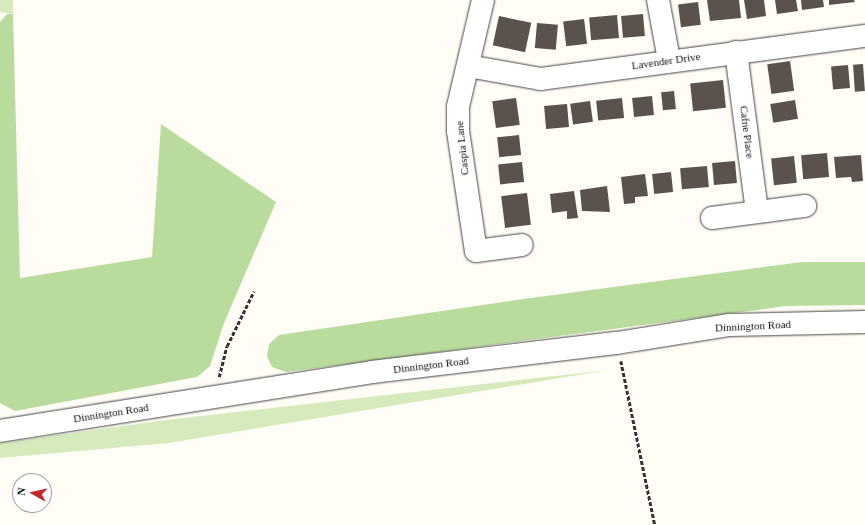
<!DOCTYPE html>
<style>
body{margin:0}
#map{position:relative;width:865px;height:525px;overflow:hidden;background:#fffdf5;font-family:Georgia,serif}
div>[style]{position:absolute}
.green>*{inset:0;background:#d5ebbd}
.forest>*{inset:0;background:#b9dc9c}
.building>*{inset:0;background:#5a524d;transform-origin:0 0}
.path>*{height:2.5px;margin-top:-1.25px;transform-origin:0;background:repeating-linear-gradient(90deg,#333 0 4px,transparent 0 6px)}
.roads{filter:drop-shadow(0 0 1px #444) drop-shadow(0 0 1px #444)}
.minor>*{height:22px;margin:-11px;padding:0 11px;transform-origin:11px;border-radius:11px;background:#fff}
span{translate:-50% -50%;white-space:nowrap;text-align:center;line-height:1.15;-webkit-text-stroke:4px #fff;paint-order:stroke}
.street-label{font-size:11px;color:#111}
.north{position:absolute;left:12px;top:473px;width:40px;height:40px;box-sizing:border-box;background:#fff;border:1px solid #a0a0a0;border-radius:50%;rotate:278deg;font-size:11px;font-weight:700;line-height:16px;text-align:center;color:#111}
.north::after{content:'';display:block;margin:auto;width:14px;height:18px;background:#c4262e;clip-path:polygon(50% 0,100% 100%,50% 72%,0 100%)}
</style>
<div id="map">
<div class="green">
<i style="clip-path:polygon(0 0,13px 0,13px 14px,0 12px)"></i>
<i style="clip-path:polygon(608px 370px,169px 443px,0 458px,0 443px,166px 420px)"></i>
</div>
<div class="forest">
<i style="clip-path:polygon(7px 14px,13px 14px,20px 278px,152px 257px,161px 124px,276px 202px,224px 323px,210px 366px,197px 377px,15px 411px,0 403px,0 22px)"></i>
<i style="clip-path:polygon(802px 262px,865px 262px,865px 305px,786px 306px,286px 372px,272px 367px,267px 356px,269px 344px,279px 335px,516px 300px)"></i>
</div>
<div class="building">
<i style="clip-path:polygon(707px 0,739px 0,741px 18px,710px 21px)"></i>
<i style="clip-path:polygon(744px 0,764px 0,766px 16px,747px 19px)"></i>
<i style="clip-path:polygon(775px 0,796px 0,798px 11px,777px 14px)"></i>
<i style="clip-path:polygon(801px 0,823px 0,824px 7px,802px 10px)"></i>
<i style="clip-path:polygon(829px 0,854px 0,855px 2px,829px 5px)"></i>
<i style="left:698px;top:2px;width:23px;height:20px;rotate:83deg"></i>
<i style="left:643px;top:14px;width:22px;height:22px;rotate:85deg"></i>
<i style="left:617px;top:15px;width:23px;height:28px;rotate:85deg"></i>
<i style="left:499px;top:16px;width:33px;height:30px;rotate:12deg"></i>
<i style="left:584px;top:19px;width:25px;height:21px;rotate:83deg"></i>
<i style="left:537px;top:23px;width:21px;height:25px;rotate:5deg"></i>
<i style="left:790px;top:61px;width:30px;height:23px;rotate:82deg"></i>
<i style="left:863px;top:64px;width:27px;height:10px;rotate:86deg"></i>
<i style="left:848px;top:65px;width:23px;height:17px;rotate:85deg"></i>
<i style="left:723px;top:80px;width:28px;height:33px;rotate:84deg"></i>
<i style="left:674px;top:91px;width:18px;height:13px;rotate:84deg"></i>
<i style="left:652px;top:96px;width:19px;height:20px;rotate:84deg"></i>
<i style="left:516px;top:98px;width:27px;height:24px;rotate:82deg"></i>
<i style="left:622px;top:98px;width:20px;height:26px;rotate:84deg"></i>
<i style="left:795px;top:100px;width:19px;height:25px;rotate:81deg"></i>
<i style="left:590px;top:101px;width:21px;height:20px;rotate:82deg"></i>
<i style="left:567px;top:104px;width:23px;height:23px;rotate:85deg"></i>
<i style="left:519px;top:135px;width:20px;height:22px;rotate:84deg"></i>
<i style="left:827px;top:153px;width:24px;height:26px;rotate:85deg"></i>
<i style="clip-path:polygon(861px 155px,863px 181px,852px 182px,851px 177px,836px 178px,834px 157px)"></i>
<i style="left:794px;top:156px;width:27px;height:23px;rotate:84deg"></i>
<i style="left:735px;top:161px;width:22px;height:23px;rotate:85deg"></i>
<i style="left:522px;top:162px;width:20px;height:24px;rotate:84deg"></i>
<i style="left:707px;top:166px;width:21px;height:27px;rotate:85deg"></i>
<i style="left:671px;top:172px;width:20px;height:19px;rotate:84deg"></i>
<i style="clip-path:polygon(645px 174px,648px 196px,635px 197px,635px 203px,624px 204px,621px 177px)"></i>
<i style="clip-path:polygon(607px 186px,610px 212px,582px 211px,580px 190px)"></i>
<i style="clip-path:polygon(574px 191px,578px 218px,567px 219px,567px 211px,552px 213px,550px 194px)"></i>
<i style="left:527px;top:193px;width:32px;height:26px;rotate:83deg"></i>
</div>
<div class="path">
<i style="left:621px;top:361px;width:167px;rotate:78.3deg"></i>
<i style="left:219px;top:377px;width:32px;rotate:-76deg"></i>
<i style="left:227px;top:346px;width:61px;rotate:-63.9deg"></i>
</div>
<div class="roads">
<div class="minor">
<i style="left:483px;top:0;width:110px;rotate:103.2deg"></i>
<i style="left:458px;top:107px;width:24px;rotate:90deg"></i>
<i style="left:458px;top:131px;width:121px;rotate:81.5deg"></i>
<i style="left:476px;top:251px;width:46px;rotate:-7.4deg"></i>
<i style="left:658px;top:0;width:61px;rotate:79.6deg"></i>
<i style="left:736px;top:52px;width:161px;rotate:82.5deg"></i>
<i style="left:468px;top:66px;width:74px;rotate:10.1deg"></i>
<i style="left:541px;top:79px;width:327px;rotate:-7.6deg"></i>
<i style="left:712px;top:218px;width:94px;rotate:-7.4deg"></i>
<i style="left:0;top:431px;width:377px;rotate:-9deg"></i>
<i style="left:372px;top:372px;width:247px;rotate:-6.8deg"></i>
<i style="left:617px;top:343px;width:114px;rotate:-9.1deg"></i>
<i style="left:730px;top:325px;width:135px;rotate:-1.3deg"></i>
</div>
</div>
<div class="street-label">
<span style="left:666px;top:61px;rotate:-8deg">Lavender Drive</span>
<span style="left:747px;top:132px;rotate:83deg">Cafne Place</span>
<span style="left:462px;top:148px;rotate:-96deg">Caspia Lane</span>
<span style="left:753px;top:326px;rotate:-3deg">Dinnington Road</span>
<span style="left:431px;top:365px;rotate:-7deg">Dinnington Road</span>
<span style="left:111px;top:413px;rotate:-9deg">Dinnington Road</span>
</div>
<div class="north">N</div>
</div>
